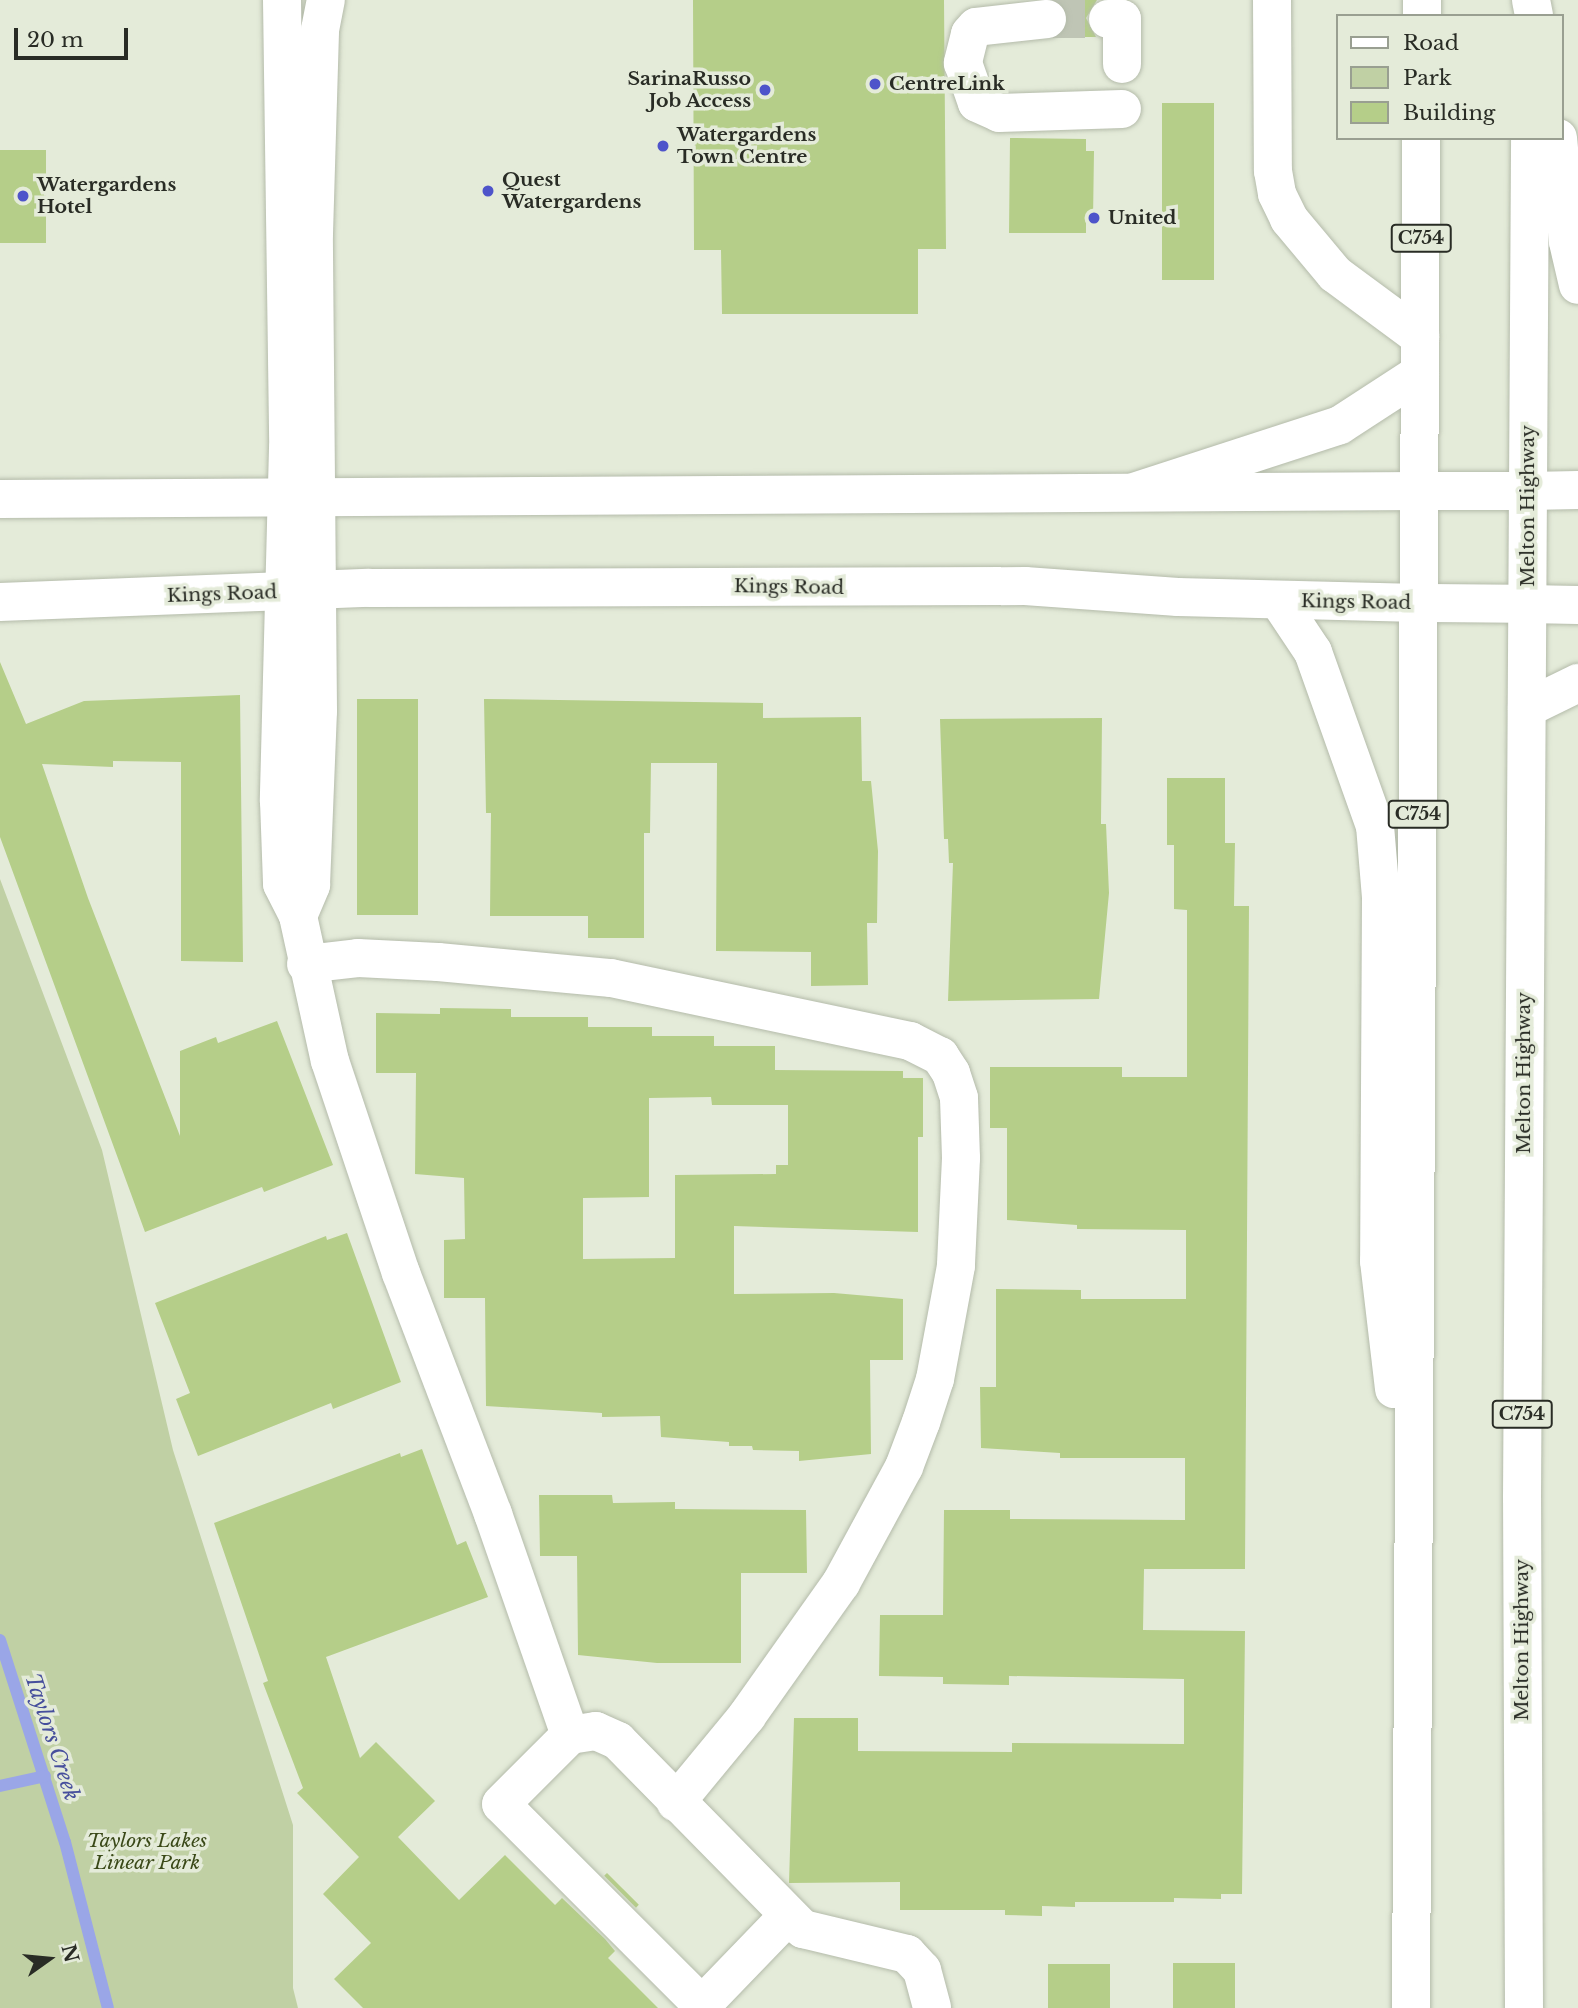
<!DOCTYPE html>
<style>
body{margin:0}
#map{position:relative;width:1578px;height:2008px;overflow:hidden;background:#e4ebd9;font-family:"Libre Baskerville",serif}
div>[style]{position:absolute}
.green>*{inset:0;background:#c0d0a4}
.stream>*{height:12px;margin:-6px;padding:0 6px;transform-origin:6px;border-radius:6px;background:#9aa6e7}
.building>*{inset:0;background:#b5ce89;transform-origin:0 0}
.minor-tunnel>*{height:38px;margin-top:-19px;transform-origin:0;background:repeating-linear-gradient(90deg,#bfc5b5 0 38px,transparent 0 57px)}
.roads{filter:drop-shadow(0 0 2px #b4bbaa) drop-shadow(0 0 2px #b4bbaa)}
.minor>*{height:38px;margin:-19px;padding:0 19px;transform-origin:19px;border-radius:19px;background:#fff}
.major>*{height:38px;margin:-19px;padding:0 19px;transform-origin:19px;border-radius:19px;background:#fff}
.highway>*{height:38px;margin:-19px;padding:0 19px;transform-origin:19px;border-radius:19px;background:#fff}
.dots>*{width:19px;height:19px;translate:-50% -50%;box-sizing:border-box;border:4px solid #e4ebd9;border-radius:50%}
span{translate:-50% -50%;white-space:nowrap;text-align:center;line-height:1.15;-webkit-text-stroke:7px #e4ebd9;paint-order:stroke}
.shield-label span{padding:2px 5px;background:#e4ebd9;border:2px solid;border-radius:5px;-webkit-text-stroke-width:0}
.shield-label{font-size:18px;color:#292c25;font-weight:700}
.poi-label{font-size:19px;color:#292c25;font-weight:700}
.right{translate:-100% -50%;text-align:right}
.left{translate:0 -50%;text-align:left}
.street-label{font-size:19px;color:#292c25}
.park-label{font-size:19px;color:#3a4918;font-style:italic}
.water-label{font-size:21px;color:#464e9c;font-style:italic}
.legend{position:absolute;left:1336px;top:14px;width:228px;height:126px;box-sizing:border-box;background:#e4ebd9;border:2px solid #999f91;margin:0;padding:9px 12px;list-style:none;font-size:21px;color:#292c25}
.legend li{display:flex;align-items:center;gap:14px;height:35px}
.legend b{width:35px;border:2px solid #999f91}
.north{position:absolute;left:14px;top:1924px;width:70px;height:70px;-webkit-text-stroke:5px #e4ebd9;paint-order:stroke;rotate:75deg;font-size:19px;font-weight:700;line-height:28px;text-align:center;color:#292c25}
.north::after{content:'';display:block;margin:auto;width:24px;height:32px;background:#292c25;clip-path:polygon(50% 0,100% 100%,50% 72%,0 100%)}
.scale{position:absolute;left:14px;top:28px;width:114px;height:32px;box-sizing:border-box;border:4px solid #292c25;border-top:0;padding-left:9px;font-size:21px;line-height:24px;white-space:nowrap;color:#292c25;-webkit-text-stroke:5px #e4ebd9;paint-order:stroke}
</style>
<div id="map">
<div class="green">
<i style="clip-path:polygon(0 879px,102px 1150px,173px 1450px,293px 1825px,293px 1988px,298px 2008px,0 2008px)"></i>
</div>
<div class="stream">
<i style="left:0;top:1640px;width:212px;rotate:72.2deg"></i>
<i style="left:65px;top:1842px;width:171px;rotate:75.5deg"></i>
<i style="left:0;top:1786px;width:46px;rotate:-12.5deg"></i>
</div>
<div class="building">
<i style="clip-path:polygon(693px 0,944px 0,946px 249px,918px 249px,918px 314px,722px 314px,721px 250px,694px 250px)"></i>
<i style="clip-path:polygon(1057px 0,1097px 0,1086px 18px,1096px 37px,1059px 37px,1069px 17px)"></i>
<i style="left:1162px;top:103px;width:52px;height:177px"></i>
<i style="clip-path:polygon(1010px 138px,1086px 139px,1086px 151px,1094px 151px,1093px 220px,1086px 220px,1086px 233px,1009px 233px)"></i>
<i style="left:0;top:150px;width:46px;height:93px"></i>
<i style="clip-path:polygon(0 662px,26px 724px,84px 701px,240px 695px,243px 962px,181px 961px,181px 762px,113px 761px,113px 767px,42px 764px,88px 898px,180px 1136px,180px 1051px,216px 1037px,218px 1043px,277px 1021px,333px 1165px,264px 1192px,262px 1187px,145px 1232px,0 837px)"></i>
<i style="left:357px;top:699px;width:61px;height:216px"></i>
<i style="clip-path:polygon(484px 699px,763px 703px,763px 718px,861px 717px,862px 781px,871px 781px,878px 851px,877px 923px,867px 923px,868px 985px,811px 986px,811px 952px,716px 951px,717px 763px,651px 763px,650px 833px,644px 833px,644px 938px,588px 938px,588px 916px,490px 916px,491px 813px,486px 813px)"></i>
<i style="clip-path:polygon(1102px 718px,1101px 824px,1106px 824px,1109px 893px,1099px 999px,948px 1001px,953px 863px,949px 863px,948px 839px,944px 839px,940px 719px)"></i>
<i style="clip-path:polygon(1167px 778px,1225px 778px,1225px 843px,1235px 843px,1234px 906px,1249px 906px,1245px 1569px,1144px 1569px,1143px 1630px,1245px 1631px,1242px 1894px,1221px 1894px,1221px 1899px,1174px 1898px,1174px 1902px,1075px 1902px,1075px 1907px,1042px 1906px,1042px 1916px,1005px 1915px,1005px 1910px,900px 1910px,900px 1882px,789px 1883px,794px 1718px,858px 1718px,858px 1751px,1012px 1752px,1012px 1743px,1184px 1744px,1184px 1679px,1009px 1676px,1009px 1685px,943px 1684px,943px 1677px,879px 1676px,880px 1615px,943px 1615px,944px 1510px,1010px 1510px,1010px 1519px,1185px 1520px,1185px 1458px,1060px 1458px,1060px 1453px,981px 1448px,980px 1387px,996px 1387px,996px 1289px,1081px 1290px,1081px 1299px,1186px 1299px,1186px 1230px,1077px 1229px,1077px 1225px,1007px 1220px,1007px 1128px,990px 1128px,990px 1067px,1122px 1067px,1122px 1077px,1187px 1077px,1187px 910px,1174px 909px,1174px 845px,1167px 845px)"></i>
<i style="clip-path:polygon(evenodd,440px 1008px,511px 1009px,511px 1017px,588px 1017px,588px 1027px,652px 1027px,652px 1036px,714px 1036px,714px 1046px,775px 1046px,775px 1070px,903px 1071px,903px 1078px,923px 1078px,923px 1137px,918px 1137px,918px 1232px,734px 1226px,734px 1294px,834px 1293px,903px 1299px,903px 1360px,870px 1360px,871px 1454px,799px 1461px,799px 1451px,753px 1450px,752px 1446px,729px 1446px,729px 1442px,661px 1437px,660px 1416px,602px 1417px,602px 1413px,486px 1406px,485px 1298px,444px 1298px,444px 1240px,465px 1239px,464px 1178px,415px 1174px,416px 1073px,376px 1073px,376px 1013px,440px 1014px,440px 1008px,711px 1097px,712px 1105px,788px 1105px,788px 1165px,776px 1165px,776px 1174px,675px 1175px,675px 1258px,583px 1259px,583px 1198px,649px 1197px,649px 1098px,711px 1097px)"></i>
<i style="clip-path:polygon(347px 1233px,401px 1382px,333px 1409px,331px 1403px,198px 1456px,176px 1399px,190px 1393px,155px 1303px,326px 1236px,327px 1240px)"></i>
<i style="clip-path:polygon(422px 1449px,457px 1545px,466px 1541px,488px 1597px,326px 1657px,360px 1758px,376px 1742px,435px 1801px,398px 1837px,459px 1900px,505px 1855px,555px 1905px,562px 1898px,605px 1939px,615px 1951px,608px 1958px,658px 2008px,363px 2008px,334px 1979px,371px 1943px,323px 1894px,359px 1857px,297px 1793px,303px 1788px,263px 1683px,268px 1681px,214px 1523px,400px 1453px,401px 1457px)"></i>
<i style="clip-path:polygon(539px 1495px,612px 1495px,613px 1503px,675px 1502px,675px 1509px,806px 1510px,807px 1573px,741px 1573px,741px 1663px,657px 1663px,578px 1655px,577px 1556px,540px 1556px)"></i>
<i style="left:607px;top:1873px;width:45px;height:4px;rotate:45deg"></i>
<i style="left:1173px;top:1963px;width:62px;height:45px"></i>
<i style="left:1048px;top:1964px;width:62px;height:44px"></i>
</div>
<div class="minor-tunnel">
<i style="left:1047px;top:19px;width:61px"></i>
</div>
<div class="roads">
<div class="minor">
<i style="left:282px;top:0;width:448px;rotate:89.2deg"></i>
<i style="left:288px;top:448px;width:353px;rotate:91.5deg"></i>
<i style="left:279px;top:801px;width:83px;rotate:87.9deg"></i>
<i style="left:282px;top:884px;width:36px;rotate:63deg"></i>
<i style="left:298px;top:916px;width:148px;rotate:77.6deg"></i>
<i style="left:330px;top:1061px;width:224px;rotate:71.5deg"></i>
<i style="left:401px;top:1273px;width:258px;rotate:69.1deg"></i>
<i style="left:493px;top:1514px;width:234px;rotate:70.8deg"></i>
<i style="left:1272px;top:0;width:171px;rotate:89.7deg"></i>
<i style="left:1273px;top:171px;width:23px;rotate:80deg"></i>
<i style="left:1277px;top:194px;width:28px;rotate:64deg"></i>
<i style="left:1289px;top:219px;width:72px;rotate:50.1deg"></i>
<i style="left:1335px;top:274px;width:106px;rotate:36.5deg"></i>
<i style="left:1047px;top:19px;width:71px;rotate:173.6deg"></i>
<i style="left:976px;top:27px;width:9px;rotate:131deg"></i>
<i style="left:970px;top:34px;width:30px;rotate:104deg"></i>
<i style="left:963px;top:63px;width:42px;rotate:70.7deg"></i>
<i style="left:977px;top:103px;width:24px;rotate:24deg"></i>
<i style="left:999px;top:113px;width:123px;rotate:-1.9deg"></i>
<i style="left:1108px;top:19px;width:14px"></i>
<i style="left:1122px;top:19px;width:45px;rotate:90deg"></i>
<i style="left:298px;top:916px;width:34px;rotate:-67deg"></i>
<i style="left:311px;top:885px;width:174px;rotate:-87.7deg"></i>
<i style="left:318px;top:711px;width:477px;rotate:-90.5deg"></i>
<i style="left:314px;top:234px;width:204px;rotate:-88.3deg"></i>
<i style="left:320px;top:30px;width:31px;rotate:-79deg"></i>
<i style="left:306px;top:964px;width:52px;rotate:-6.6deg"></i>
<i style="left:358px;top:958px;width:80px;rotate:2.9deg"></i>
<i style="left:438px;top:962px;width:174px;rotate:5.3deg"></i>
<i style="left:611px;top:978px;width:306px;rotate:11.9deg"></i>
<i style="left:910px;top:1041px;width:34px;rotate:27deg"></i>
<i style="left:940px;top:1056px;width:20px;rotate:57deg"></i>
<i style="left:951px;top:1073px;width:26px;rotate:72deg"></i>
<i style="left:959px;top:1098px;width:60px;rotate:88.1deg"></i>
<i style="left:961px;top:1158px;width:108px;rotate:92.7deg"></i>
<i style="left:956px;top:1266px;width:115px;rotate:100.5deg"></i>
<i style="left:935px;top:1379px;width:45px;rotate:108deg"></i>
<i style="left:921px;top:1422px;width:48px;rotate:110.7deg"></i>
<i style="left:904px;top:1467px;width:132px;rotate:118.5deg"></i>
<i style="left:841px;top:1583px;width:163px;rotate:125.3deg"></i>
<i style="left:747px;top:1716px;width:112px;rotate:129.5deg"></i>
<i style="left:702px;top:2005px;width:124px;rotate:-46deg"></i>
<i style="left:705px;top:2008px;width:288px;rotate:-135deg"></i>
<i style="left:501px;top:1804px;width:98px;rotate:-45deg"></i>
<i style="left:570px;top:1735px;width:26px;rotate:-9deg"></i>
<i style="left:596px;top:1731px;width:24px;rotate:24deg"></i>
<i style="left:618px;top:1741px;width:264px;rotate:45.5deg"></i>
<i style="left:803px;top:1929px;width:107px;rotate:13.5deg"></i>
<i style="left:907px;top:1954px;width:22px;rotate:47deg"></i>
<i style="left:922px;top:1970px;width:39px;rotate:75deg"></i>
</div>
<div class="major">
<i style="left:1528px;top:491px;width:50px;rotate:-1.1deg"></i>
<i style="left:0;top:499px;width:1419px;rotate:-0.32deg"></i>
<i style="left:0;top:602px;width:369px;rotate:-2.2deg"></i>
<i style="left:369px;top:588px;width:656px;rotate:-0.17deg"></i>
<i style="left:1025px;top:586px;width:153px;rotate:4.1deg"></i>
<i style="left:1178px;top:597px;width:241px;rotate:1.4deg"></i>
<i style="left:1527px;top:604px;width:51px;rotate:1.1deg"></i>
</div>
<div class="highway">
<i style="left:1531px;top:0;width:16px;rotate:79deg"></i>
<i style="left:1422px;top:16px;width:16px;rotate:-90deg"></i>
<i style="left:1558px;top:138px;width:104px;rotate:84.5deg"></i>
<i style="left:1568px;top:242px;width:44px;rotate:76.9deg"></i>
<i style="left:1137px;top:491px;width:213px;rotate:-18deg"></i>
<i style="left:1340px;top:425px;width:95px;rotate:-33deg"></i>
<i style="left:1419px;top:491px;width:109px"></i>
<i style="left:1279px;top:601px;width:61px;rotate:56.3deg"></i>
<i style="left:1313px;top:652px;width:185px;rotate:70.4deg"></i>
<i style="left:1375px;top:826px;width:71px;rotate:85.2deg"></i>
<i style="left:1381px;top:897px;width:364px;rotate:90.3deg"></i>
<i style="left:1379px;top:1261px;width:129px;rotate:83.3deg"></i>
<i style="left:1419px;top:603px;width:108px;rotate:0.5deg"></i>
<i style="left:1527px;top:708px;width:57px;rotate:-26.1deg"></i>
<i style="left:1411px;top:2008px;width:1870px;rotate:-89.69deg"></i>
<i style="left:1524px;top:2008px;width:510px;rotate:-90.22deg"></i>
<i style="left:1522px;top:1498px;width:1360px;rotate:-89.66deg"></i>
</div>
</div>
<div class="dots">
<i style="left:875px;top:84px;background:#4e54ca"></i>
<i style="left:765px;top:90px;background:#4e54ca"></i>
<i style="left:663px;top:146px;background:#4e54ca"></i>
<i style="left:488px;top:191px;background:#4e54ca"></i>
<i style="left:23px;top:196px;background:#4e54ca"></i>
<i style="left:1094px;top:218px;background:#4e54ca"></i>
</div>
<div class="shield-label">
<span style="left:1421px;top:238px">C754</span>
<span style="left:1418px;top:814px">C754</span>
<span style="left:1522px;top:1414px">C754</span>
</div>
<div class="poi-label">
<span class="right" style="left:751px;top:90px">SarinaRusso<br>Job Access</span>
<span class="left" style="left:889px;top:84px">CentreLink</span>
<span class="left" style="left:677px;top:146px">Watergardens<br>Town Centre</span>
<span class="left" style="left:502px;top:191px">Quest<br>Watergardens</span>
<span class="left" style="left:37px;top:196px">Watergardens<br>Hotel</span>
<span class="left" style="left:1108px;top:218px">United</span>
</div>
<div class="street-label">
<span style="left:1528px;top:506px;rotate:-90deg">Melton Highway</span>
<span style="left:789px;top:587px;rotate:1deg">Kings Road</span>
<span style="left:222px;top:594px;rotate:-2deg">Kings Road</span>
<span style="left:1356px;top:602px;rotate:1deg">Kings Road</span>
<span style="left:1524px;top:1073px;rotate:-90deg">Melton Highway</span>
<span style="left:1522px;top:1640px;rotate:-90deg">Melton Highway</span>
</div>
<div class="park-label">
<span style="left:147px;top:1852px">Taylors Lakes<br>Linear Park</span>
</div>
<div class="water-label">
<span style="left:52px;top:1737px;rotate:72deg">Taylors Creek</span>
</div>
<ul class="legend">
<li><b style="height:9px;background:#fff"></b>Road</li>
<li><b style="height:19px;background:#c0d0a4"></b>Park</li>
<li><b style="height:19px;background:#b5ce89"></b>Building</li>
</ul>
<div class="north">N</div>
<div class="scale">20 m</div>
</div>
